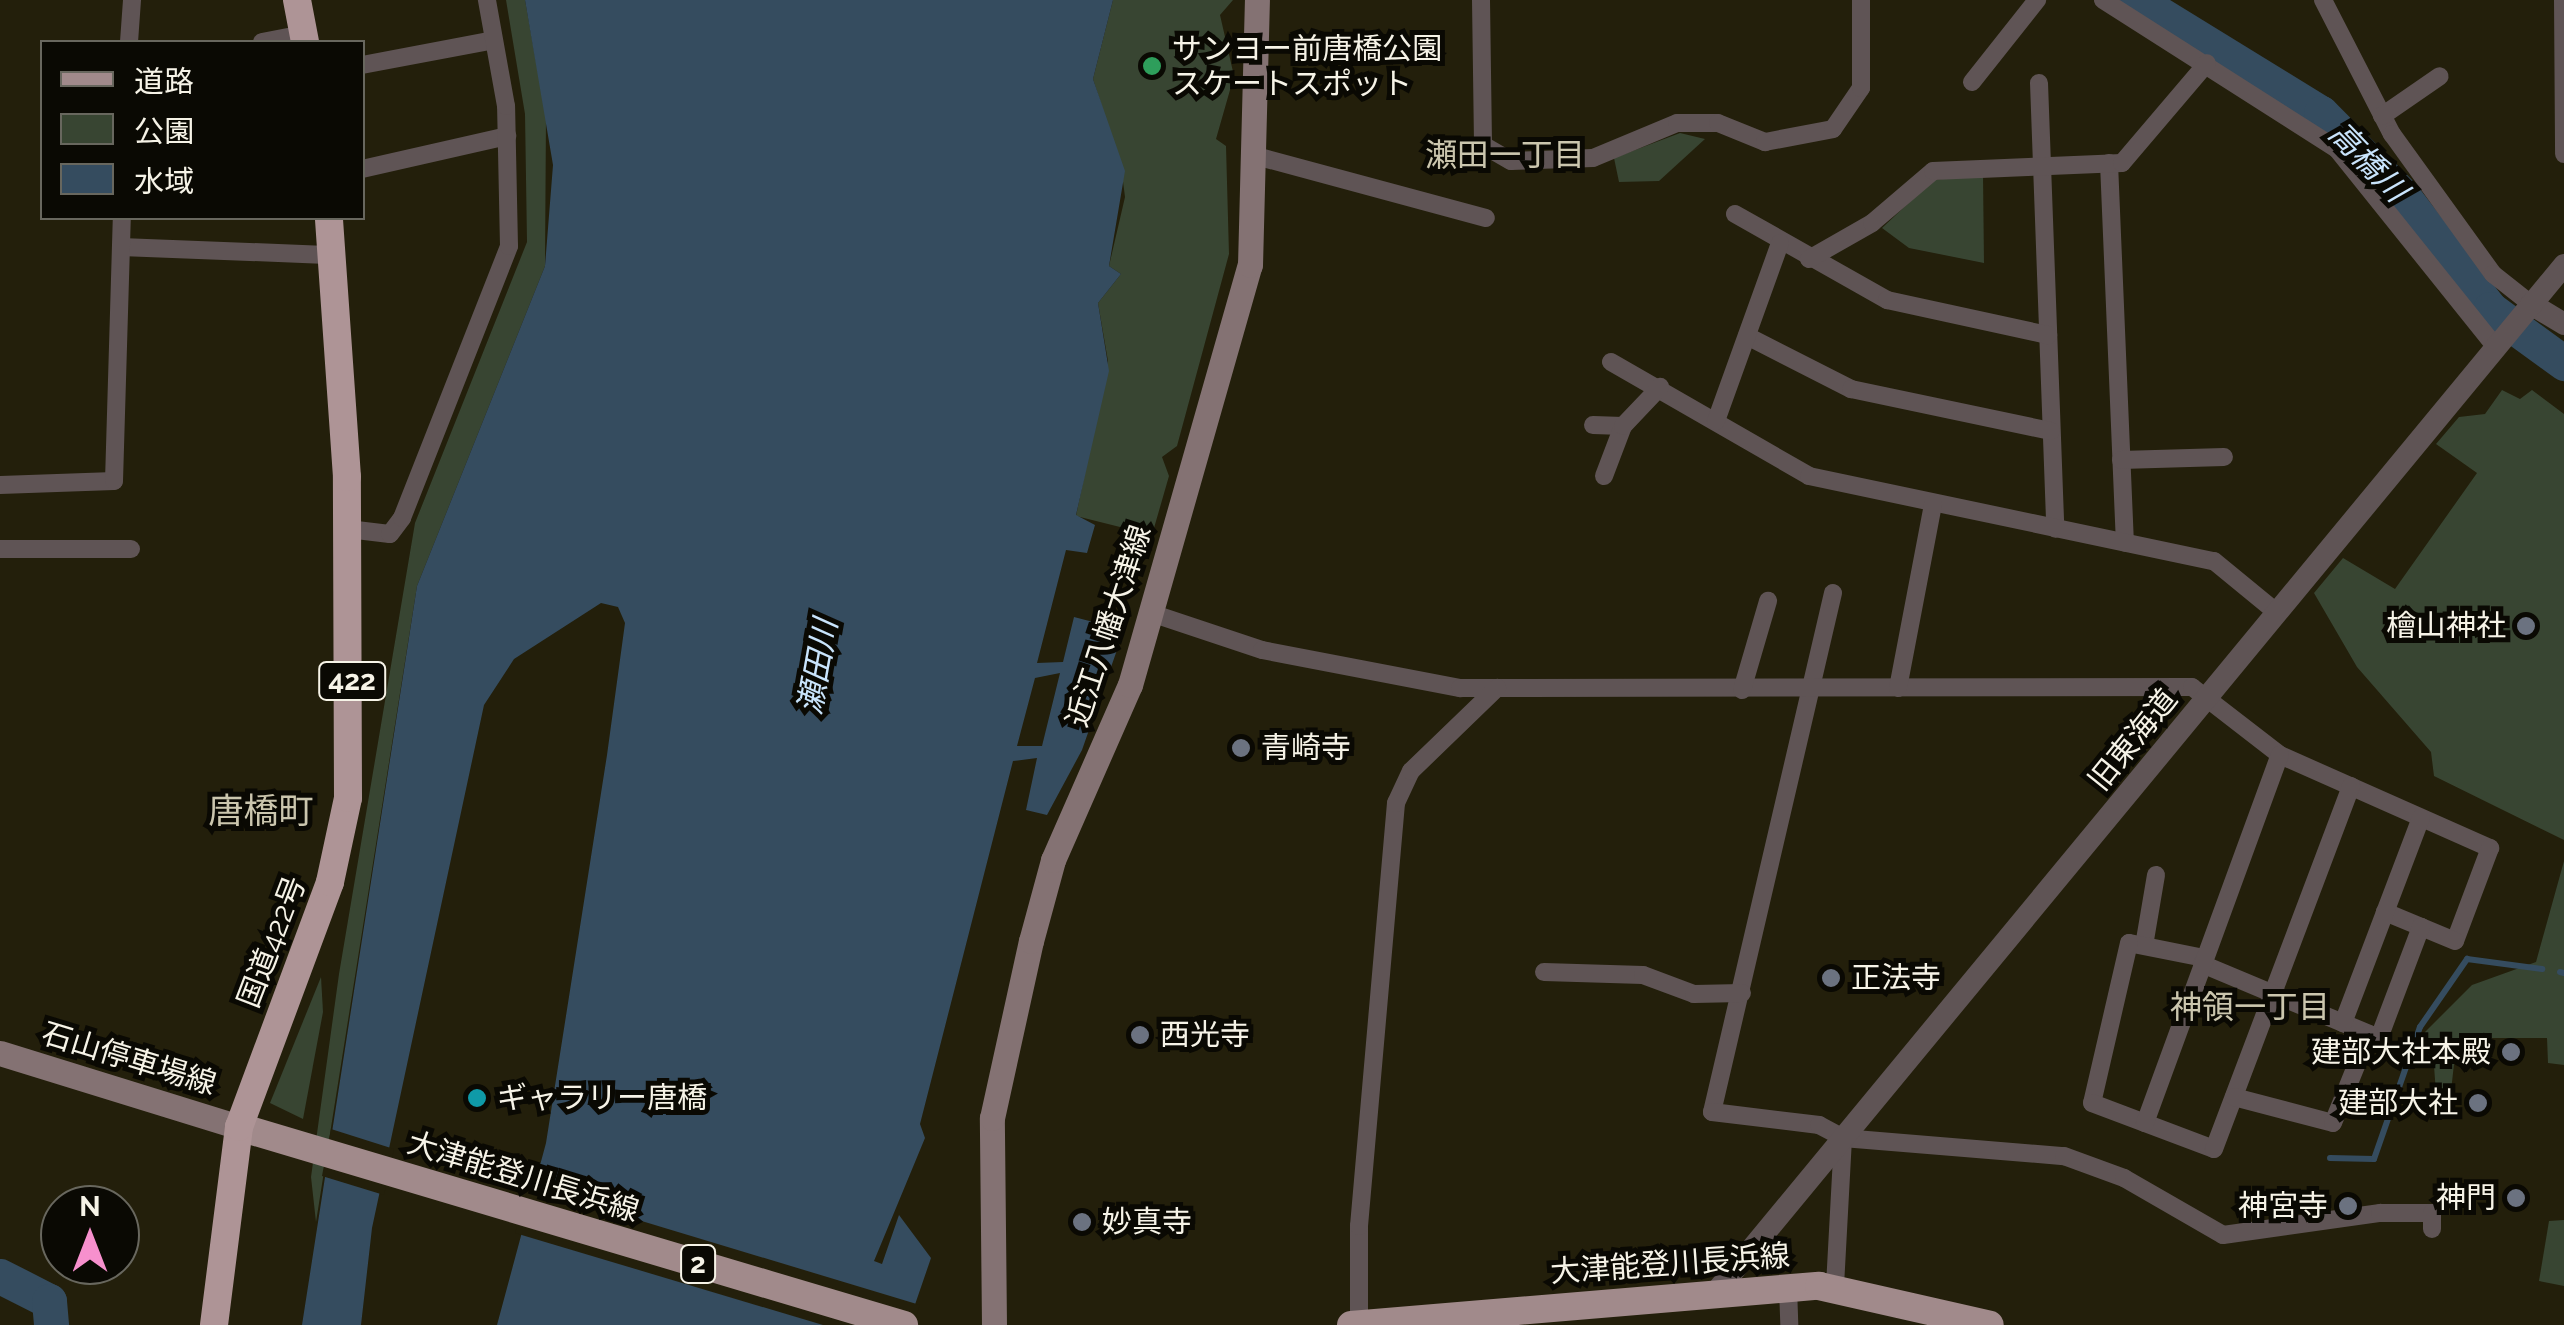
<!DOCTYPE html>
<meta charset="utf-8">
<style>
body{margin:0}
#map{position:relative;width:2564px;height:1325px;overflow:hidden;background:#231f0b;font-family:Raleway,"Noto Sans JP",sans-serif}
div>[style]{position:absolute}
.green>*{inset:0;background:#384532}
.water>*{inset:0;background:#354c5f}
.pier>*{inset:0;background:#231f0b}
.stream>*{height:6px;margin:-3px;padding:0 3px;transform-origin:3px;border-radius:3px;background:#354c5f}
.river>*{height:35px;margin:-17.5px;padding:0 17.5px;transform-origin:17.5px;border-radius:17.5px;background:#354c5f}
.minor>*{height:18px;margin:-9px;padding:0 9px;transform-origin:9px;border-radius:9px;background:#5f5455}
.tertiary>*{height:22px;margin:-11px;padding:0 11px;transform-origin:11px;border-radius:11px;background:#5f5455}
.secondary>*{height:25px;margin:-12.5px;padding:0 12.5px;transform-origin:12.5px;border-radius:12.5px;background:#847273}
.primary>*{height:28px;margin:-14px;padding:0 14px;transform-origin:14px;border-radius:14px;background:#a18a8b}
.trunk>*{height:28px;margin:-14px;padding:0 14px;transform-origin:14px;border-radius:14px;background:#ae9496}
.dots>*{width:28px;height:28px;translate:-50% -50%;box-sizing:border-box;border:5px solid #0a0903;border-radius:50%}
span{translate:-50% -50%;white-space:nowrap;text-align:center;line-height:1.15;-webkit-text-stroke:10px #0a0903;paint-order:stroke}
.shield-label span{padding:2px 8px;background:#0a0903;border:2px solid;border-radius:8px;-webkit-text-stroke-width:0}
.shield-label{font-size:28px;color:#f6f3e7;font-weight:700}
.poi-label{font-size:30px;color:#f6f3e7}
.left{translate:0 -50%;text-align:left}
.right{translate:-100% -50%;text-align:right}
.street-label{font-size:30px;color:#f6f3e7}
.neighbourhood-label{font-size:32px;color:#cbc6ae}
.water-label{font-size:32px;color:#c9e4fc;font-style:italic}
.quarter-label{font-size:35px;color:#cbc6ae}
.legend{position:absolute;left:40px;top:40px;width:325px;height:180px;box-sizing:border-box;background:#0a0903;border:2px solid #68675e;margin:0;padding:12px 18px;list-style:none;font-size:30px;color:#f6f3e7}
.legend li{display:flex;align-items:center;gap:20px;height:50px}
.legend b{width:50px;border:2px solid #68675e}
.north{position:absolute;left:40px;top:1185px;width:100px;height:100px;box-sizing:border-box;background:#0a0903;border:2px solid #68675e;border-radius:50%;rotate:0deg;font-size:28px;font-weight:700;line-height:40px;text-align:center;color:#f6f3e7}
.north::after{content:'';display:block;margin:auto;width:35px;height:45px;background:#f790cd;clip-path:polygon(50% 0,100% 100%,50% 72%,0 100%)}
</style>
<div id="map">
<div class="green">
<i style="clip-path:polygon(506px 0,525px 0,546px 117px,545px 266px,417px 586px,316px 1222px,311px 1177px,339px 974px,415px 523px,527px 242px,525px 114px)"></i>
<i style="clip-path:polygon(1113px 0,1233px 0,1220px 15px,1234px 76px,1216px 139px,1226px 146px,1229px 254px,1177px 446px,1162px 457px,1169px 476px,1152px 535px,1076px 516px,1108px 361px,1098px 303px,1121px 274px,1109px 266px,1125px 197px,1121px 166px,1093px 79px)"></i>
<i style="clip-path:polygon(1680px 133px,1705px 139px,1659px 181px,1619px 182px,1614px 158px)"></i>
<i style="clip-path:polygon(1983px 175px,1984px 263px,1909px 248px,1882px 228px,1933px 180px)"></i>
<i style="clip-path:polygon(2502px 390px,2520px 399px,2532px 390px,2564px 414px,2564px 840px,2434px 776px,2431px 752px,2357px 667px,2314px 593px,2343px 558px,2395px 589px,2477px 473px,2436px 444px,2459px 417px,2485px 414px)"></i>
<i style="clip-path:polygon(2564px 861px,2564px 1065px,2548px 1063px,2547px 1038px,2492px 1038px,2490px 1063px,2454px 1064px,2451px 1091px,2436px 1093px,2434px 1066px,2413px 1059px,2425px 1032px,2472px 985px,2536px 962px)"></i>
<i style="clip-path:polygon(321px 977px,323px 1012px,303px 1119px,270px 1103px)"></i>
<i style="clip-path:polygon(2564px 1220px,2564px 1286px,2539px 1281px,2549px 1221px)"></i>
</div>
<div class="water">
<i style="clip-path:polygon(evenodd,525px 0,1113px 0,1093px 79px,1125px 171px,1109px 266px,1121px 274px,1098px 303px,1109px 371px,1076px 515px,1095px 525px,1087px 553px,1066px 550px,1037px 663px,1063px 662px,1074px 617px,1124px 630px,1082px 750px,1047px 815px,1026px 810px,1037px 758px,1013px 761px,920px 1124px,925px 1138px,874px 1261px,882px 1264px,899px 1215px,931px 1258px,908px 1325px,497px 1325px,546px 1143px,607px 755px,625px 623px,618px 607px,601px 603px,514px 659px,484px 705px,372px 1228px,361px 1325px,302px 1325px,417px 586px,545px 266px,553px 165px,525px 0,1060px 673px,1042px 746px,1017px 746px,1035px 678px,1060px 673px)"></i>
</div>
<div class="pier">
<i style="clip-path:polygon(331px 1129px,394px 1149px,384px 1195px,322px 1176px)"></i>
<i style="clip-path:polygon(528px 1188px,549px 1193px,920px 1305px,913px 1325px,823px 1325px,515px 1233px)"></i>
</div>
<div class="stream">
<i style="left:2560px;top:972px;width:4px;rotate:14deg"></i>
<i style="left:2330px;top:1158px;width:44px;rotate:1.3deg"></i>
<i style="left:2374px;top:1159px;width:140px;rotate:-70.8deg"></i>
<i style="left:2420px;top:1027px;width:83px;rotate:-55.3deg"></i>
<i style="left:2467px;top:959px;width:76px;rotate:7.6deg"></i>
</div>
<div class="river">
<i style="left:2137px;top:0;width:216px;rotate:31.6deg"></i>
<i style="left:2321px;top:113px;width:117px;rotate:45.3deg"></i>
<i style="left:2403px;top:196px;width:143px;rotate:52.4deg"></i>
<i style="left:2490px;top:309px;width:92px;rotate:36.1deg"></i>
<i style="left:0;top:1276px;width:55px;rotate:27deg"></i>
<i style="left:49px;top:1301px;width:24px;rotate:85deg"></i>
</div>
<div class="minor">
<i style="left:1481px;top:0;width:145px;rotate:89.2deg"></i>
<i style="left:1483px;top:145px;width:32px;rotate:30deg"></i>
<i style="left:1511px;top:161px;width:82px;rotate:-2.1deg"></i>
<i style="left:1593px;top:158px;width:91px;rotate:-22.6deg"></i>
<i style="left:1677px;top:123px;width:41px"></i>
<i style="left:1718px;top:123px;width:51px;rotate:22deg"></i>
<i style="left:1765px;top:142px;width:69px;rotate:-10.8deg"></i>
<i style="left:1833px;top:129px;width:50px;rotate:-55.7deg"></i>
<i style="left:1861px;top:88px;width:88px;rotate:-90deg"></i>
<i style="left:2103px;top:0;width:277px;rotate:32.5deg"></i>
<i style="left:2337px;top:149px;width:253px;rotate:51.3deg"></i>
<i style="left:2323px;top:0;width:151px;rotate:62.8deg"></i>
<i style="left:2392px;top:134px;width:173px;rotate:54.2deg"></i>
<i style="left:2493px;top:274px;width:48px;rotate:38.3deg"></i>
<i style="left:2563px;top:0;width:154px;rotate:89.6deg"></i>
<i style="left:129px;top:42px;width:42px;rotate:-85.9deg"></i>
<i style="left:262px;top:42px;width:42px;rotate:-11deg"></i>
<i style="left:362px;top:65px;width:134px;rotate:-10.7deg"></i>
<i style="left:1972px;top:82px;width:105px;rotate:-51.6deg"></i>
<i style="left:2039px;top:83px;width:446px;rotate:87.9deg"></i>
<i style="left:2382px;top:116px;width:70px;rotate:-34.6deg"></i>
<i style="left:1256px;top:156px;width:238px;rotate:15.1deg"></i>
<i style="left:2109px;top:163px;width:380px;rotate:87.6deg"></i>
<i style="left:362px;top:169px;width:149px;rotate:-12.8deg"></i>
<i style="left:1735px;top:214px;width:175px;rotate:29.5deg"></i>
<i style="left:1887px;top:300px;width:165px;rotate:12.3deg"></i>
<i style="left:121px;top:247px;width:212px;rotate:2.2deg"></i>
<i style="left:1809px;top:259px;width:73px;rotate:-29.7deg"></i>
<i style="left:1872px;top:223px;width:80px;rotate:-40.4deg"></i>
<i style="left:1933px;top:171px;width:189px;rotate:-2.4deg"></i>
<i style="left:2122px;top:163px;width:131px;rotate:-49.6deg"></i>
<i style="left:1747px;top:336px;width:117px;rotate:27deg"></i>
<i style="left:1851px;top:389px;width:204px;rotate:11.9deg"></i>
<i style="left:1611px;top:362px;width:228px;rotate:29.9deg"></i>
<i style="left:1809px;top:476px;width:414px;rotate:11.9deg"></i>
<i style="left:2214px;top:561px;width:80px;rotate:39.4deg"></i>
<i style="left:1716px;top:421px;width:189px;rotate:-70.2deg"></i>
<i style="left:1593px;top:425px;width:30px;rotate:2deg"></i>
<i style="left:2121px;top:460px;width:103px;rotate:-1.7deg"></i>
<i style="left:1604px;top:476px;width:53px;rotate:-69.2deg"></i>
<i style="left:1623px;top:426px;width:54px;rotate:-46.5deg"></i>
<i style="left:0;top:485px;width:114px;rotate:-2deg"></i>
<i style="left:114px;top:481px;width:263px;rotate:-88.3deg"></i>
<i style="left:348px;top:529px;width:42px;rotate:6.8deg"></i>
<i style="left:390px;top:534px;width:20px;rotate:-53deg"></i>
<i style="left:402px;top:518px;width:292px;rotate:-68.5deg"></i>
<i style="left:509px;top:246px;width:140px;rotate:-91.2deg"></i>
<i style="left:506px;top:106px;width:108px;rotate:-100.2deg"></i>
<i style="left:0;top:549px;width:131px"></i>
<i style="left:1833px;top:593px;width:533px;rotate:103.12deg"></i>
<i style="left:1712px;top:1112px;width:108px;rotate:6.9deg"></i>
<i style="left:1819px;top:1125px;width:27px;rotate:28deg"></i>
<i style="left:1843px;top:1138px;width:222px;rotate:4.7deg"></i>
<i style="left:2064px;top:1156px;width:64px;rotate:20.1deg"></i>
<i style="left:2124px;top:1178px;width:114px;rotate:29.9deg"></i>
<i style="left:2223px;top:1235px;width:159px;rotate:-8deg"></i>
<i style="left:2380px;top:1213px;width:52px"></i>
<i style="left:2432px;top:1213px;width:16px;rotate:90deg"></i>
<i style="left:1151px;top:613px;width:117px;rotate:18.4deg"></i>
<i style="left:1262px;top:650px;width:202px;rotate:10.9deg"></i>
<i style="left:1460px;top:688px;width:732px;rotate:-0.08deg"></i>
<i style="left:2192px;top:687px;width:111px;rotate:37.7deg"></i>
<i style="left:2280px;top:755px;width:230px;rotate:23.9deg"></i>
<i style="left:2490px;top:848px;width:99px;rotate:110.6deg"></i>
<i style="left:2455px;top:941px;width:76px;rotate:-157.5deg"></i>
<i style="left:1898px;top:688px;width:187px;rotate:-79.2deg"></i>
<i style="left:1742px;top:690px;width:93px;rotate:-73.7deg"></i>
<i style="left:2145px;top:940px;width:66px;rotate:-80.4deg"></i>
<i style="left:2204px;top:958px;width:76px;rotate:-168.7deg"></i>
<i style="left:2129px;top:943px;width:164px;rotate:103deg"></i>
<i style="left:2092px;top:1103px;width:130px;rotate:20.7deg"></i>
<i style="left:2214px;top:1149px;width:388px;rotate:-69.3deg"></i>
<i style="left:2202px;top:964px;width:192px;rotate:22.7deg"></i>
<i style="left:2379px;top:1038px;width:119px;rotate:-69.3deg"></i>
<i style="left:1544px;top:972px;width:99px;rotate:1.7deg"></i>
<i style="left:1643px;top:975px;width:54px;rotate:20.4deg"></i>
<i style="left:1694px;top:994px;width:48px;rotate:-1.2deg"></i>
<i style="left:2343px;top:1023px;width:219px;rotate:-69.2deg"></i>
<i style="left:2234px;top:1097px;width:102px;rotate:14.7deg"></i>
<i style="left:2333px;top:1123px;width:96px;rotate:-68deg"></i>
<i style="left:2145px;top:1123px;width:392px;rotate:-69.9deg"></i>
<i style="left:1835px;top:1286px;width:148px;rotate:-86.9deg"></i>
<i style="left:1788px;top:1287px;width:38px;rotate:88deg"></i>
<i style="left:1359px;top:1324px;width:98px;rotate:-90deg"></i>
<i style="left:1359px;top:1226px;width:425px;rotate:-85deg"></i>
<i style="left:1396px;top:803px;width:35px;rotate:-65deg"></i>
<i style="left:1411px;top:771px;width:120px;rotate:-44deg"></i>
</div>
<div class="tertiary">
<i style="left:2531px;top:304px;width:39px;rotate:31deg"></i>
<i style="left:1716px;top:1292px;width:1332px;rotate:-50.45deg"></i>
</div>
<div class="secondary">
<i style="left:0;top:1053px;width:250px;rotate:17.2deg"></i>
<i style="left:994px;top:1325px;width:207px;rotate:-90.6deg"></i>
<i style="left:992px;top:1118px;width:181px;rotate:-77.6deg"></i>
<i style="left:1031px;top:941px;width:84px;rotate:-74.8deg"></i>
<i style="left:1053px;top:860px;width:191px;rotate:-66.3deg"></i>
<i style="left:1130px;top:685px;width:437px;rotate:-74.1deg"></i>
<i style="left:1250px;top:265px;width:265px;rotate:-88.5deg"></i>
</div>
<div class="primary">
<i style="left:239px;top:1127px;width:694px;rotate:16.58deg"></i>
<i style="left:1351px;top:1325px;width:470px;rotate:-4.8deg"></i>
<i style="left:1819px;top:1286px;width:175px;rotate:12.8deg"></i>
</div>
<div class="trunk">
<i style="left:297px;top:0;width:43px;rotate:79.2deg"></i>
<i style="left:214px;top:1325px;width:200px;rotate:-82.8deg"></i>
<i style="left:239px;top:1127px;width:261px;rotate:-69.6deg"></i>
<i style="left:330px;top:882px;width:86px;rotate:-77.9deg"></i>
<i style="left:348px;top:798px;width:321px;rotate:-90.2deg"></i>
<i style="left:347px;top:477px;width:260px;rotate:-94deg"></i>
</div>
<div class="dots">
<i style="left:1152px;top:66px;background:#2e9e5b"></i>
<i style="left:2526px;top:626px;background:#6b7280"></i>
<i style="left:1241px;top:748px;background:#6b7280"></i>
<i style="left:1831px;top:978px;background:#6b7280"></i>
<i style="left:1140px;top:1035px;background:#6b7280"></i>
<i style="left:2511px;top:1052px;background:#6b7280"></i>
<i style="left:477px;top:1098px;background:#0f9aa8"></i>
<i style="left:2478px;top:1103px;background:#6b7280"></i>
<i style="left:2516px;top:1198px;background:#6b7280"></i>
<i style="left:2348px;top:1206px;background:#6b7280"></i>
<i style="left:1082px;top:1222px;background:#6b7280"></i>
</div>
<div class="shield-label">
<span style="left:352px;top:681px">422</span>
<span style="left:698px;top:1264px">2</span>
</div>
<div class="poi-label">
<span class="left" style="left:1172px;top:66px">サンヨー前唐橋公園<br>スケートスポット</span>
<span class="right" style="left:2506px;top:626px">檜山神社</span>
<span class="left" style="left:1261px;top:748px">青崎寺</span>
<span class="left" style="left:1851px;top:978px">正法寺</span>
<span class="left" style="left:1160px;top:1035px">西光寺</span>
<span class="right" style="left:2491px;top:1052px">建部大社本殿</span>
<span class="left" style="left:497px;top:1098px">ギャラリー唐橋</span>
<span class="right" style="left:2458px;top:1103px">建部大社</span>
<span class="right" style="left:2496px;top:1198px">神門</span>
<span class="right" style="left:2328px;top:1206px">神宮寺</span>
<span class="left" style="left:1102px;top:1222px">妙真寺</span>
</div>
<div class="street-label">
<span style="left:1109px;top:626px;rotate:-72deg">近江八幡大津線</span>
<span style="left:2133px;top:740px;rotate:-51deg">旧東海道</span>
<span style="left:272px;top:942px;rotate:-69deg">国道422号</span>
<span style="left:129px;top:1059px;rotate:17deg">石山停車場線</span>
<span style="left:523px;top:1177px;rotate:17deg">大津能登川長浜線</span>
<span style="left:1670px;top:1264px;rotate:-4deg">大津能登川長浜線</span>
</div>
<div class="neighbourhood-label">
<span style="left:1505px;top:155px">瀬田一丁目</span>
<span style="left:2250px;top:1007px">神領一丁目</span>
</div>
<div class="water-label">
<span style="left:2368px;top:162px;rotate:46deg">高橋川</span>
<span style="left:818px;top:667px;rotate:-80deg">瀬田川</span>
</div>
<div class="quarter-label">
<span style="left:261px;top:811px">唐橋町</span>
</div>
<ul class="legend">
<li><b style="height:12px;background:#a18a8b"></b>道路</li>
<li><b style="height:28px;background:#384532"></b>公園</li>
<li><b style="height:28px;background:#354c5f"></b>水域</li>
</ul>
<div class="north">N</div>
</div>
